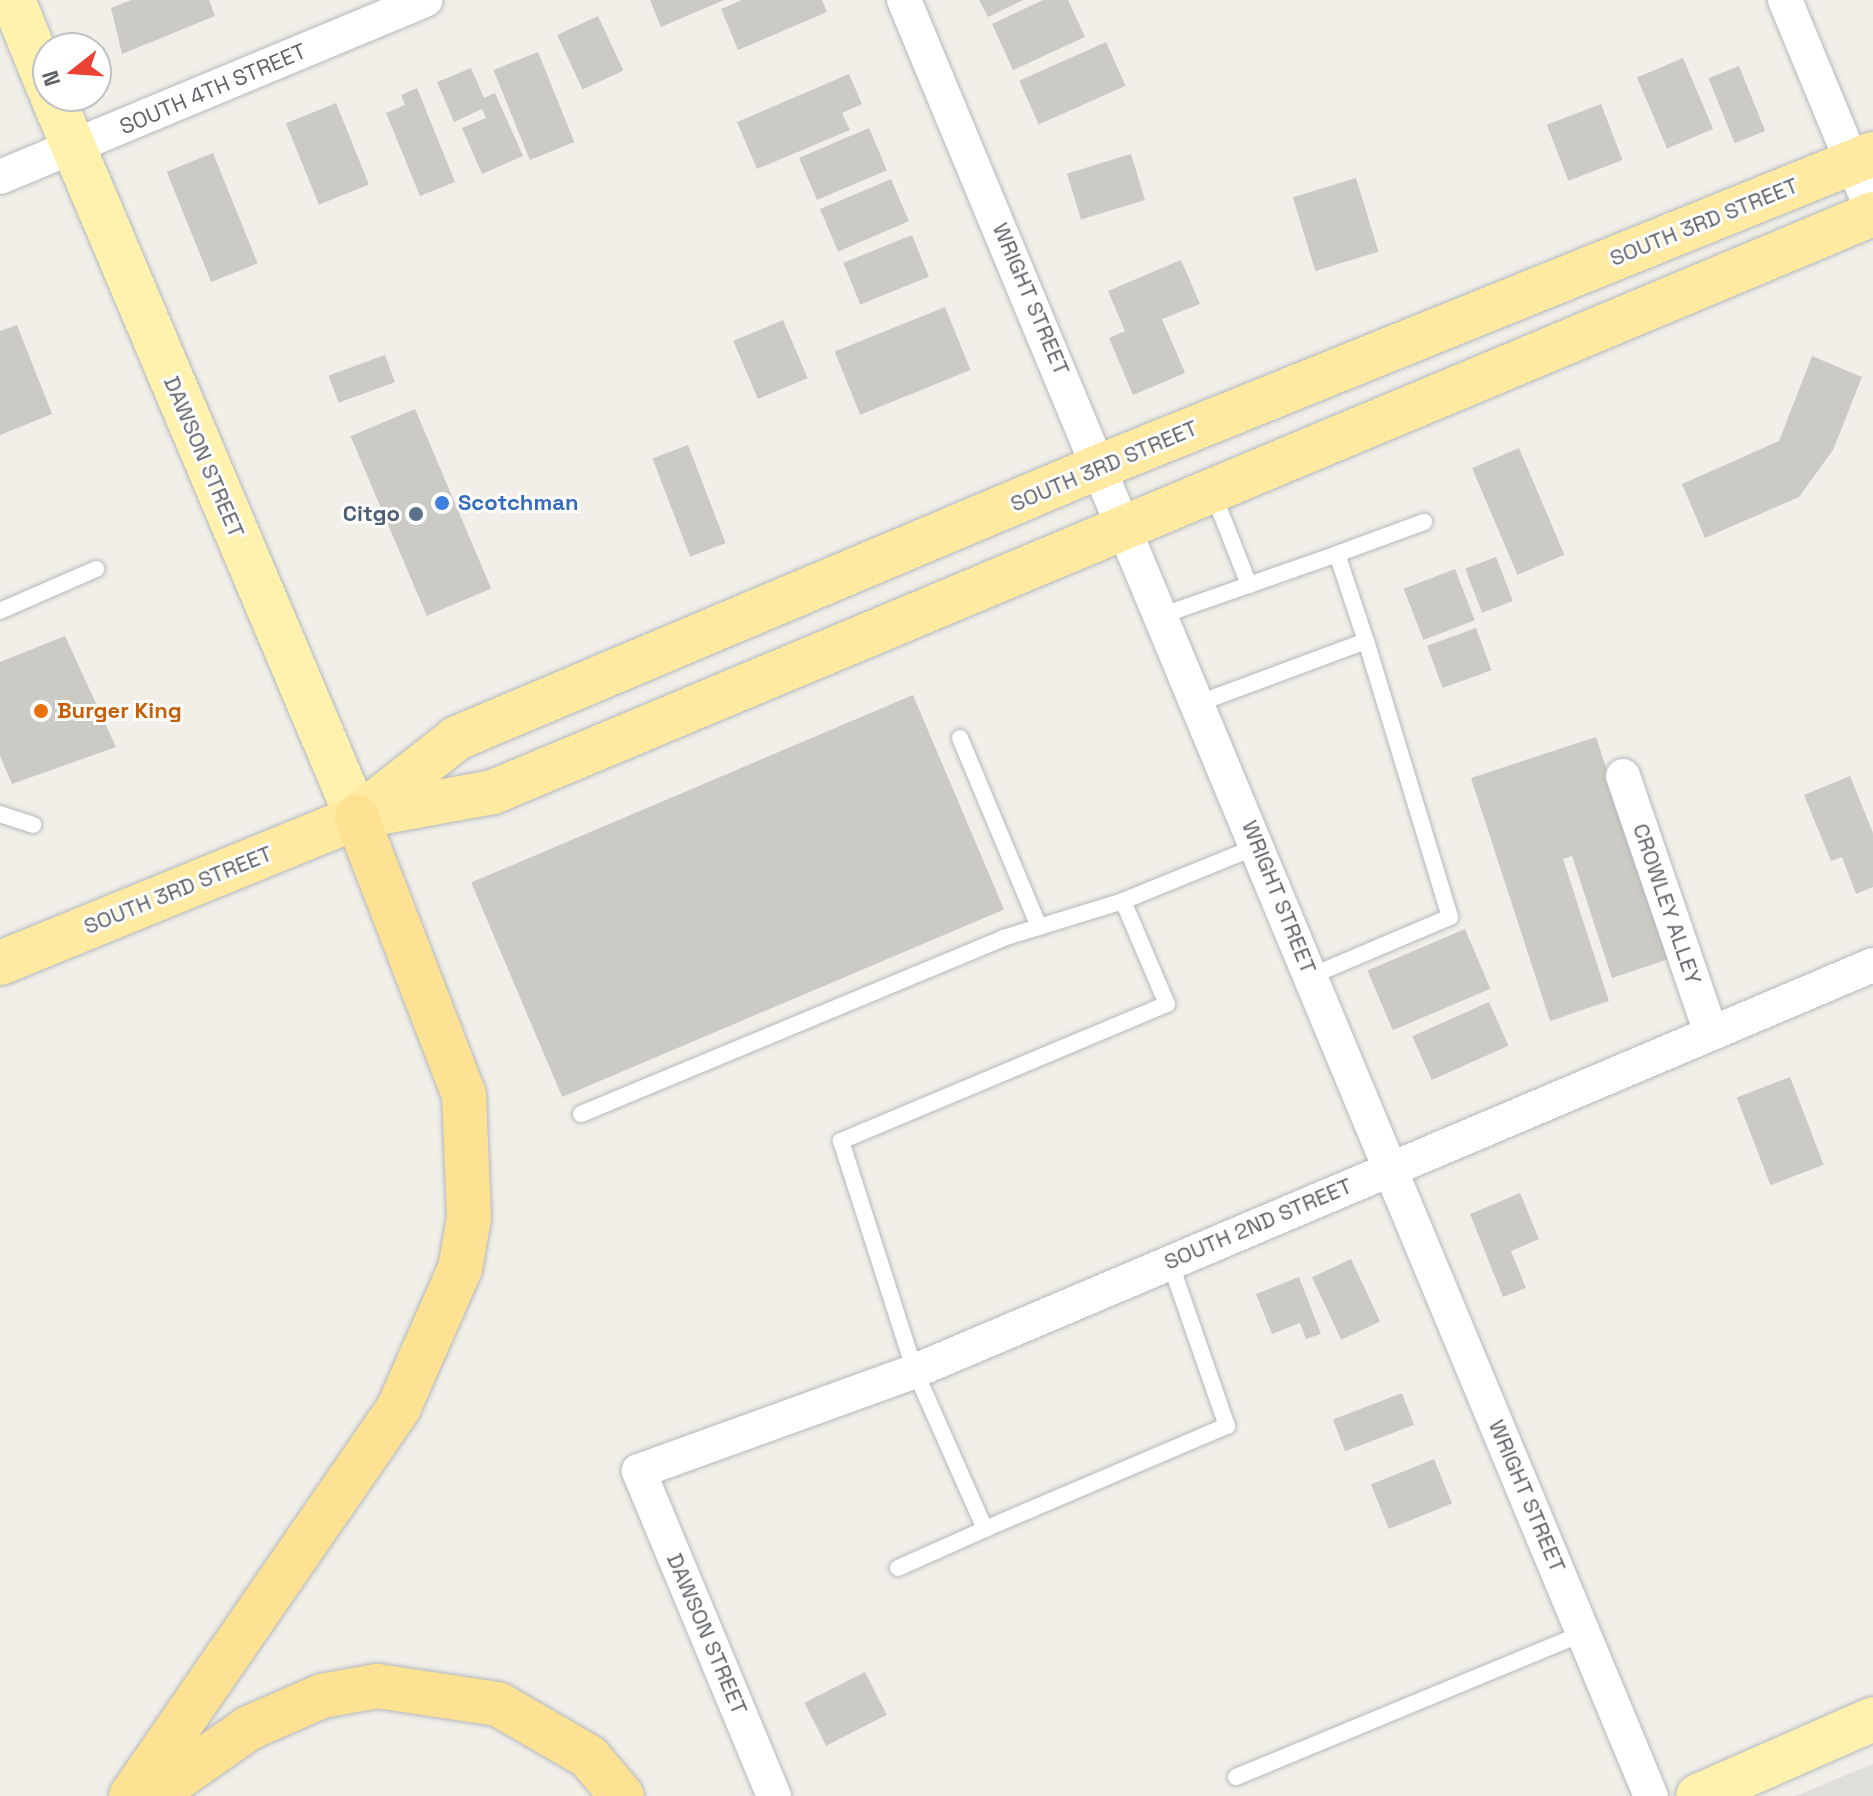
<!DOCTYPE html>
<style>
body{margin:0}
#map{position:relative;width:1873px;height:1796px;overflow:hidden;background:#f1efe8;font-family:"Space Grotesk",sans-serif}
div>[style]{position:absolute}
.industrial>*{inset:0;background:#e0deda}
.building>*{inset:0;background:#cccac5;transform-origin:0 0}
.roads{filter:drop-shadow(0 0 2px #b5b8bc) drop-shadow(0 0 2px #b5b8bc)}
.service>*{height:16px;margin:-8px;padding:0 8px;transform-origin:8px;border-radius:8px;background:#fff}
.minor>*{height:34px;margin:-17px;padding:0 17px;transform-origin:17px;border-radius:17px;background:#fff}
.primary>*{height:44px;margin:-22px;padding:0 22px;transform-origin:22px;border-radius:22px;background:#fff2af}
.trunk>*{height:44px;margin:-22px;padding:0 22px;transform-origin:22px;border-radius:22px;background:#feeaa1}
.motorway>*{height:44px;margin:-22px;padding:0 22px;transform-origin:22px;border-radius:22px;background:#fde293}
.dots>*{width:22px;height:22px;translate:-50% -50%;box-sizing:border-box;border:4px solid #fff;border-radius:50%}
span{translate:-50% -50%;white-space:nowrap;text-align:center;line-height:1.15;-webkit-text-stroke:6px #fff;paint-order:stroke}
.street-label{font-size:22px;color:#5f6368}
.shop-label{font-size:22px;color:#366cbe;font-weight:700}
.left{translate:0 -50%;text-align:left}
.service-label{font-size:22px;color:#4e5e75;font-weight:700}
.right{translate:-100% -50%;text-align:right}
.food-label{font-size:22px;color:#c56008;font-weight:700}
.north{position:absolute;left:32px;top:32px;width:80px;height:80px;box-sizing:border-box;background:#fff;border:2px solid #bfc1c3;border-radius:50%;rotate:253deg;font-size:22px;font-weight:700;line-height:32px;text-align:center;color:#5f6368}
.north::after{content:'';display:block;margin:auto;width:28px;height:36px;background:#ea4335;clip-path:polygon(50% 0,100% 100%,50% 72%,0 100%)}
</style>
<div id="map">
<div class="industrial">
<i style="clip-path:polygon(1873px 1764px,1873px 1796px,1795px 1796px)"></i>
</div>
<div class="building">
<i style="clip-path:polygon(131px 0,209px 0,215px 16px,122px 54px,111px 8px)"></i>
<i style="clip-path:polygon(650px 0,724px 0,661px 27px)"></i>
<i style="clip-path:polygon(742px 0,822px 0,827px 12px,738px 50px,721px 9px)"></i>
<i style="clip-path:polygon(979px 0,1023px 0,988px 17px)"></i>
<i style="clip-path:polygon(1043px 0,1068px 0,1085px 37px,1013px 70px,992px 24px)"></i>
<i style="left:598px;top:16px;width:60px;height:45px;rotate:65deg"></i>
<i style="left:1106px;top:42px;width:48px;height:95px;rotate:66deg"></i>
<i style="left:538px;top:52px;width:97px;height:48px;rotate:68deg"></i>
<i style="left:1683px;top:58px;width:77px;height:50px;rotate:67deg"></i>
<i style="left:1739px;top:66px;width:70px;height:33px;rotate:68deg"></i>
<i style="clip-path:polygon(471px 68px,484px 98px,495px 93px,523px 156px,482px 174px,462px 128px,486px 118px,482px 109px,454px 122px,437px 82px)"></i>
<i style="clip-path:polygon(849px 74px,862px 104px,842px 113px,850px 130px,757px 169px,737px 122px)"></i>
<i style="clip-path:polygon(417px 88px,455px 182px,420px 196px,386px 113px,405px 105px,401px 95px)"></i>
<i style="left:336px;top:103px;width:88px;height:54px;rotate:68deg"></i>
<i style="left:1601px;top:104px;width:60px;height:58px;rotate:69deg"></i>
<i style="left:869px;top:128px;width:46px;height:76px;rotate:67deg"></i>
<i style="left:213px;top:153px;width:119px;height:50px;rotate:68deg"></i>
<i style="left:1131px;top:154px;width:48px;height:67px;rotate:73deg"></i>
<i style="left:1356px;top:178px;width:77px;height:66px;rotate:73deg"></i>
<i style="left:891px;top:179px;width:46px;height:77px;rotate:67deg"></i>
<i style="left:912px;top:235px;width:45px;height:74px;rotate:68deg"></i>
<i style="clip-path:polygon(1181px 260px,1200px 304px,1162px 319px,1185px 373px,1133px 395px,1109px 338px,1125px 331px,1108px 291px)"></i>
<i style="left:945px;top:307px;width:68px;height:119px;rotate:68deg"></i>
<i style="left:783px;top:320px;width:63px;height:54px;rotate:67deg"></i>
<i style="clip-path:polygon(17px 325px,52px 414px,0 435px,0 331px)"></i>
<i style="left:385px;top:355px;width:29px;height:60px;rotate:70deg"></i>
<i style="clip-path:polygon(1812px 356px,1862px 377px,1833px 450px,1799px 497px,1705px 538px,1682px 484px,1779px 441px)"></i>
<i style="left:415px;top:409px;width:195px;height:70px;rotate:67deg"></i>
<i style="left:688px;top:445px;width:105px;height:38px;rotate:69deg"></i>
<i style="left:1519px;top:448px;width:116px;height:51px;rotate:67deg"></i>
<i style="left:1496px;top:557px;width:47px;height:33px;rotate:69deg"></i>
<i style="left:1455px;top:569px;width:55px;height:55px;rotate:69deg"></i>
<i style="left:1476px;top:628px;width:45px;height:52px;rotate:70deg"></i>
<i style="clip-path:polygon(65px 636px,116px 747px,12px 784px,0 756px,0 662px)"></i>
<i style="left:913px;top:695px;width:233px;height:480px;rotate:67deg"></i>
<i style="clip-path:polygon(1596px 737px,1669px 959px,1612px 978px,1572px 856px,1563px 859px,1609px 1001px,1550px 1021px,1471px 778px)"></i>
<i style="clip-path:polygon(1850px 776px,1873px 833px,1873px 887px,1856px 894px,1842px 857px,1831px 861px,1804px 795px)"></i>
<i style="left:1465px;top:929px;width:65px;height:106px;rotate:67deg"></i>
<i style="left:1489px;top:1002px;width:48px;height:84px;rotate:66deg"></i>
<i style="left:1790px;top:1077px;width:94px;height:57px;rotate:69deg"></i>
<i style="clip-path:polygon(1520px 1193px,1539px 1239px,1511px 1251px,1526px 1288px,1503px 1297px,1470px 1214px)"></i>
<i style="left:1351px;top:1259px;width:69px;height:43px;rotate:65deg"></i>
<i style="clip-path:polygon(1299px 1277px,1321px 1334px,1306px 1339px,1300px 1323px,1272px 1334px,1256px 1294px)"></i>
<i style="left:1402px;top:1393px;width:34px;height:74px;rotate:69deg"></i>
<i style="left:1434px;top:1459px;width:48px;height:68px;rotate:68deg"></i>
<i style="left:865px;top:1672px;width:48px;height:68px;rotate:63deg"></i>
</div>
<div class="roads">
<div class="service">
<i style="left:1213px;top:493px;width:99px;rotate:68.6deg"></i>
<i style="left:1337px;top:554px;width:93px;rotate:-20.2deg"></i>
<i style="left:0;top:611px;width:105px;rotate:-23.6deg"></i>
<i style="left:1163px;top:615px;width:184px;rotate:-19.3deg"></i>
<i style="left:1337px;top:554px;width:92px;rotate:71.6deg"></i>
<i style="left:1366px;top:641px;width:178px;rotate:159.6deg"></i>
<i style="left:960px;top:738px;width:205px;rotate:67.3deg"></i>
<i style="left:0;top:814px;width:35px;rotate:18deg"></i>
<i style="left:1123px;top:901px;width:112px;rotate:66.9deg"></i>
<i style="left:1167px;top:1004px;width:354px;rotate:157.2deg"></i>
<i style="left:841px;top:1141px;width:242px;rotate:72.2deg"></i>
<i style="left:915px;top:1371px;width:173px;rotate:66.1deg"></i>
<i style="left:985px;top:1529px;width:263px;rotate:-23.1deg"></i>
<i style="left:1227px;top:1426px;width:174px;rotate:-109.2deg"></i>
<i style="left:1311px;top:976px;width:151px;rotate:-23deg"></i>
<i style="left:1450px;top:917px;width:288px;rotate:-106.9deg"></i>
<i style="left:581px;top:1114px;width:457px;rotate:-22.6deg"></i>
<i style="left:1003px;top:938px;width:126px;rotate:-17.1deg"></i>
<i style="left:1123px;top:901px;width:146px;rotate:-22.2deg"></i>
<i style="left:898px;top:1568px;width:95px;rotate:-24.1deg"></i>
<i style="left:1236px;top:1777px;width:376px;rotate:-22.5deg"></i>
</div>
<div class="minor">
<i style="left:904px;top:0;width:1945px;rotate:67.42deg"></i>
<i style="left:1785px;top:0;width:230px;rotate:67.5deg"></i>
<i style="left:0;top:177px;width:461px;rotate:-22.6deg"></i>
<i style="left:1623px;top:776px;width:272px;rotate:71.1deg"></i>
<i style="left:774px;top:1796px;width:352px;rotate:-112.6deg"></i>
<i style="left:639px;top:1471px;width:294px;rotate:-19.9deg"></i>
<i style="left:915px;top:1371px;width:1040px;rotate:-22.97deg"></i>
</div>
<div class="primary">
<i style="left:13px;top:0;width:93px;rotate:67.9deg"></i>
<i style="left:52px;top:96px;width:783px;rotate:67.07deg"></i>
<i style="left:1698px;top:1796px;width:191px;rotate:-23.7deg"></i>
</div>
<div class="trunk">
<i style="left:358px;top:816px;width:126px;rotate:-38.2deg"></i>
<i style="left:457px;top:738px;width:699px;rotate:-22.9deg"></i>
<i style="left:1101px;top:466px;width:833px;rotate:-22.01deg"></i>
<i style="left:0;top:963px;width:386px;rotate:-22.2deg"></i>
<i style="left:357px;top:817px;width:138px;rotate:-10.4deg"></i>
<i style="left:493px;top:792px;width:1496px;rotate:-22.73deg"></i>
</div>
<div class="motorway">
<i style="left:131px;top:1796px;width:472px;rotate:-55.4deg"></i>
<i style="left:399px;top:1407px;width:151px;rotate:-66.2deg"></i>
<i style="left:460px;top:1269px;width:52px;rotate:-80deg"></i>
<i style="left:469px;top:1218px;width:123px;rotate:-92.3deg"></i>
<i style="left:464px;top:1095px;width:298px;rotate:-111.1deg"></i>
<i style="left:152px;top:1796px;width:118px;rotate:-35deg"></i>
<i style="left:249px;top:1728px;width:80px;rotate:-23.7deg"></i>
<i style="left:322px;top:1696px;width:56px;rotate:-10.3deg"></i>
<i style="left:377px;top:1686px;width:122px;rotate:8.5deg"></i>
<i style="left:498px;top:1704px;width:105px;rotate:30.2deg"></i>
<i style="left:589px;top:1757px;width:51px;rotate:49.8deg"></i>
</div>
</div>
<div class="dots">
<i style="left:442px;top:503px;background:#3f7fe0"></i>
<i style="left:416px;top:514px;background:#5c6f8a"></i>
<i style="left:41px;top:711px;background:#e8710a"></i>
</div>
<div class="street-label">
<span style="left:213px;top:89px;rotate:-23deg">SOUTH 4TH STREET</span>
<span style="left:1704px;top:222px;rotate:-22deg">SOUTH 3RD STREET</span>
<span style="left:1031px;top:299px;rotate:67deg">WRIGHT STREET</span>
<span style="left:204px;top:457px;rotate:67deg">DAWSON STREET</span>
<span style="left:1104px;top:466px;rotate:-23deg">SOUTH 3RD STREET</span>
<span style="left:178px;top:890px;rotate:-22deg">SOUTH 3RD STREET</span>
<span style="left:1279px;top:897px;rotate:68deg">WRIGHT STREET</span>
<span style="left:1667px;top:904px;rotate:71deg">CROWLEY ALLEY</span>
<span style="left:1258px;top:1224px;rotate:-23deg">SOUTH 2ND STREET</span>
<span style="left:1527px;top:1496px;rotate:67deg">WRIGHT STREET</span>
<span style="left:707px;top:1634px;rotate:67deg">DAWSON STREET</span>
</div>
<div class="shop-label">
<span class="left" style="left:458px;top:503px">Scotchman</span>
</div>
<div class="service-label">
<span class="right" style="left:400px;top:514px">Citgo</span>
</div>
<div class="food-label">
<span class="left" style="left:57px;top:711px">Burger King</span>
</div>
<div class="north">N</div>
</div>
